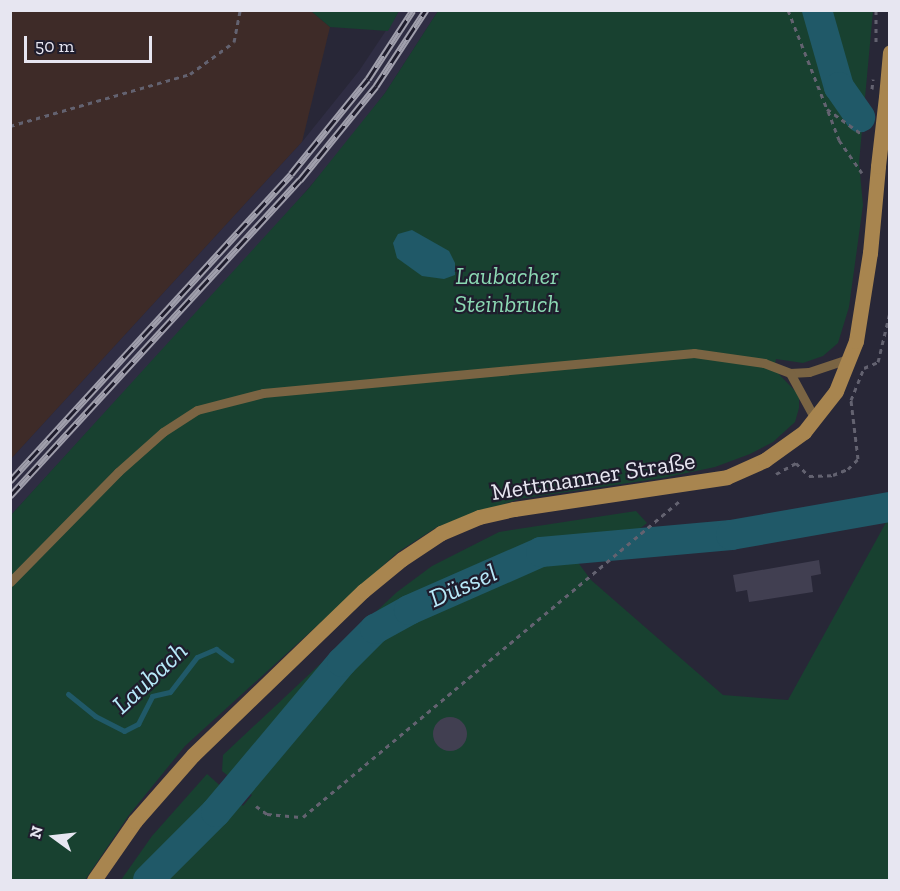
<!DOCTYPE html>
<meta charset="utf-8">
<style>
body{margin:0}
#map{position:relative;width:900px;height:891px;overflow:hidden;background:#282737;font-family:"Zilla Slab",serif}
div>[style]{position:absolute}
.industrial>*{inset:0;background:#3e2b28}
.built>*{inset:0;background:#2f2d43}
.green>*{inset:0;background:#184130}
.water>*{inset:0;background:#205968}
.stream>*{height:5px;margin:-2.5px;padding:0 2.5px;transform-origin:2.5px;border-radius:2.5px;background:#205968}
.river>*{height:30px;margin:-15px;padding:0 15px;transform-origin:15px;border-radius:15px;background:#205968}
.building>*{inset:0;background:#413f51}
.round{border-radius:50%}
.path>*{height:3px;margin-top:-1.5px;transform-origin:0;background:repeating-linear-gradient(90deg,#636270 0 4.5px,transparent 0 9px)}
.lane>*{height:9px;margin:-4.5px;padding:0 4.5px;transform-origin:4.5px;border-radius:4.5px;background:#7a6443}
.secondary>*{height:15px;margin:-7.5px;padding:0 7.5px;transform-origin:7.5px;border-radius:7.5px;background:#a8854f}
.rail>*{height:7px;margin-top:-3.5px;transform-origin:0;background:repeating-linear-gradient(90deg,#1f1d2d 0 14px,#a09fac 0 28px);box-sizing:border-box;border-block:2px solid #a09fac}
.path-bridge>*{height:3px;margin-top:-1.5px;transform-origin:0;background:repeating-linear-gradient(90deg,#636270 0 4.5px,transparent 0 9px)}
.secondary-bridge>*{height:15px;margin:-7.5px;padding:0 7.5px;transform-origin:7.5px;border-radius:7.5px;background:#a8854f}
span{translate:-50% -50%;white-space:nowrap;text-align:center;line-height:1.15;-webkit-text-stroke:4.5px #1f1d2d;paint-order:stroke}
.park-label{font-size:24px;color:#8bd8b3;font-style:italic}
.street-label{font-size:24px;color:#e7e6f1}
.water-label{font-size:26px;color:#b7e9f9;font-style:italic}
.frame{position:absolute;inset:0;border:12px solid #e7e6f1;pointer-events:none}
.north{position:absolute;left:24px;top:807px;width:60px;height:60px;-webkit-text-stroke:4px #1f1d2d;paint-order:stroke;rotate:285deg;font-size:16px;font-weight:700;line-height:24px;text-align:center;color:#e7e6f1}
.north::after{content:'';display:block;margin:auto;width:21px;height:27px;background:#e7e6f1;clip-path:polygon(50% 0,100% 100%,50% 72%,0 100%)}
.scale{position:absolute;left:24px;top:36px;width:128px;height:27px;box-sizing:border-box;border:3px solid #e7e6f1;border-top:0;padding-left:8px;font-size:18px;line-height:21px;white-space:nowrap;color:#e7e6f1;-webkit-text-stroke:4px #1f1d2d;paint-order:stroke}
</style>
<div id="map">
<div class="industrial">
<i style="clip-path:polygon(11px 11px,311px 11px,330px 27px,302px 142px,11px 459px)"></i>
</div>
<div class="built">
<i style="clip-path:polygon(399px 11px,438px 11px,385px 93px,348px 142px,271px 232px,11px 515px,11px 459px,302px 142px,359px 71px)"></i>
</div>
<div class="green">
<i style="clip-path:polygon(311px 11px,399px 11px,388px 31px,330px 27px)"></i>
<i style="clip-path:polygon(438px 11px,873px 11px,859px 163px,863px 205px,849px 307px,838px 343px,823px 356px,803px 363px,776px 359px,774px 369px,799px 395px,799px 408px,795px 422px,773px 442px,750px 454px,715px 467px,663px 478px,519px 499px,437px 527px,398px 552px,185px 746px,129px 815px,85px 880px,11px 880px,11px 515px,309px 188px,385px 93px)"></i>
<i style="clip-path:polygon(636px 511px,647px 523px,610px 552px,574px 557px,591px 580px,723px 695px,788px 700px,889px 517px,889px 880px,121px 880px,152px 836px,207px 774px,243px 806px,252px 795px,222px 771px,223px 755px,397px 592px,432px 566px,499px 532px)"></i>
</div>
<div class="water">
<i style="clip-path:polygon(412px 230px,449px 251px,455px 263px,455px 275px,444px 279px,422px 276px,397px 258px,393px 243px,398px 234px)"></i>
</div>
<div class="stream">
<i style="left:68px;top:694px;width:35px;rotate:39deg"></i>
<i style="left:95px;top:716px;width:33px;rotate:27deg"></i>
<i style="left:124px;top:731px;width:16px;rotate:-27deg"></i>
<i style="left:138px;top:724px;width:31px;rotate:-63deg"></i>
<i style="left:152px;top:696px;width:18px;rotate:-13deg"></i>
<i style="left:170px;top:692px;width:44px;rotate:-52.4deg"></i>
<i style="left:197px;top:657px;width:21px;rotate:-23deg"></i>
<i style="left:216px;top:649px;width:19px;rotate:36deg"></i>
</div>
<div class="river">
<i style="left:817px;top:10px;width:80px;rotate:74.1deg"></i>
<i style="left:839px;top:87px;width:37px;rotate:55deg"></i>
<i style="left:148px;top:880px;width:96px;rotate:-45deg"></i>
<i style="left:216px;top:812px;width:196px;rotate:-50deg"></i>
<i style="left:342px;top:662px;width:47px;rotate:-45deg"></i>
<i style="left:375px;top:629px;width:39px;rotate:-29deg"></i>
<i style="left:409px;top:610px;width:144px;rotate:-23.7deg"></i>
<i style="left:541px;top:552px;width:191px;rotate:-5.1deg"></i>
<i style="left:731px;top:535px;width:161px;rotate:-10deg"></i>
</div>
<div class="building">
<i style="clip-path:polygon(819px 560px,821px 574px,811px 576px,813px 592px,749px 602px,747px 590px,736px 592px,733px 575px)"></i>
<i class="round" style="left:433px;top:717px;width:34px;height:34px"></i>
</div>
<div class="path">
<i style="left:788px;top:10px;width:106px;rotate:68.5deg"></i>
<i style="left:827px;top:109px;width:44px;rotate:35.8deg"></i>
<i style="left:876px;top:10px;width:35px;rotate:90deg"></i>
<i style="left:828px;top:111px;width:31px;rotate:69deg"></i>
<i style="left:839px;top:140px;width:40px;rotate:55.1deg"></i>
<i style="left:10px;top:126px;width:187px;rotate:-16.1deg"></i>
<i style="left:190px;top:74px;width:54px;rotate:-36deg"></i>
<i style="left:234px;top:42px;width:33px;rotate:-79deg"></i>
<i style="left:776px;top:474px;width:23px;rotate:-29deg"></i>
<i style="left:796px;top:463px;width:18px;rotate:45deg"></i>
<i style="left:809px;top:476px;width:24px;rotate:-2deg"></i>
<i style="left:833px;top:475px;width:16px;rotate:-22deg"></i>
<i style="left:848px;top:469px;width:14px;rotate:-45deg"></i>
<i style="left:858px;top:459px;width:59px;rotate:-96.8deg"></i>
<i style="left:851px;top:400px;width:35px;rotate:-68deg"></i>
<i style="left:864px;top:368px;width:15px;rotate:-23deg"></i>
<i style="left:878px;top:362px;width:51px;rotate:-76.5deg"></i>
<i style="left:256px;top:806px;width:14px;rotate:36deg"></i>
<i style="left:267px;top:814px;width:36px;rotate:5deg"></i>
<i style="left:303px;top:817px;width:491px;rotate:-40deg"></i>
</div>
<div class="lane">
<i style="left:790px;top:373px;width:19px;rotate:-3deg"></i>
<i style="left:809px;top:372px;width:41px;rotate:-18.4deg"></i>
<i style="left:10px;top:582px;width:154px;rotate:-45.5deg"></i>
<i style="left:118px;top:472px;width:60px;rotate:-41.6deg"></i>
<i style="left:163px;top:432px;width:40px;rotate:-32.9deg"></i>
<i style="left:197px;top:410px;width:68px;rotate:-14.4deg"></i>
<i style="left:263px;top:393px;width:433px;rotate:-5.3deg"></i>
<i style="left:694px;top:353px;width:71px;rotate:8.1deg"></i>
<i style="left:764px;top:363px;width:28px;rotate:21deg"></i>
<i style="left:790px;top:373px;width:52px;rotate:61.5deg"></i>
</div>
<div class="secondary">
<i style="left:886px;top:97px;width:45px;rotate:-84.9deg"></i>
<i style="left:94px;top:880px;width:72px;rotate:-55.2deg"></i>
<i style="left:135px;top:821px;width:88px;rotate:-48.7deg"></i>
<i style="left:193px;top:755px;width:236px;rotate:-44deg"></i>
<i style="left:363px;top:591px;width:50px;rotate:-39.4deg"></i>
<i style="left:402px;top:559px;width:47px;rotate:-33.7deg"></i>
<i style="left:441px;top:533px;width:41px;rotate:-22.8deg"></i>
<i style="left:479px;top:517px;width:36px;rotate:-13deg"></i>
<i style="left:514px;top:509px;width:215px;rotate:-8.5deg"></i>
<i style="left:727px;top:477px;width:42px;rotate:-24.1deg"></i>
<i style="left:765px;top:460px;width:48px;rotate:-35.7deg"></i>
<i style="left:804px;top:432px;width:52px;rotate:-52deg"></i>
<i style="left:836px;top:391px;width:54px;rotate:-68.2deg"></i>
<i style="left:856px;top:341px;width:89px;rotate:-81deg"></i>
<i style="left:870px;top:253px;width:87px;rotate:-84.7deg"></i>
</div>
<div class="rail">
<i style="left:10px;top:481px;width:416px;rotate:-47.5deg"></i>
<i style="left:291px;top:174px;width:122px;rotate:-51deg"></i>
<i style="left:368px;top:79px;width:82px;rotate:-56.9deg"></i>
<i style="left:10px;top:496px;width:429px;rotate:-47.5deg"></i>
<i style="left:300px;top:180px;width:121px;rotate:-51deg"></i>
<i style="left:376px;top:86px;width:91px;rotate:-56.7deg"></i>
</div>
<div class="path-bridge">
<i style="left:872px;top:89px;width:10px;rotate:-84deg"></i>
</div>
<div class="secondary-bridge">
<i style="left:878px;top:166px;width:69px;rotate:-83.4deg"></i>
</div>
<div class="park-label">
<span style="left:507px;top:290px">Laubacher<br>Steinbruch</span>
</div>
<div class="street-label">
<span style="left:593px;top:476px;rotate:-9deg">Mettmanner Straße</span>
</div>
<div class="water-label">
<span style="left:463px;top:586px;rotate:-24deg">Düssel</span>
<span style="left:150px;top:678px;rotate:-43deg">Laubach</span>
</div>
<div class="frame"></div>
<div class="north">N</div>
<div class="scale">50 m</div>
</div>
